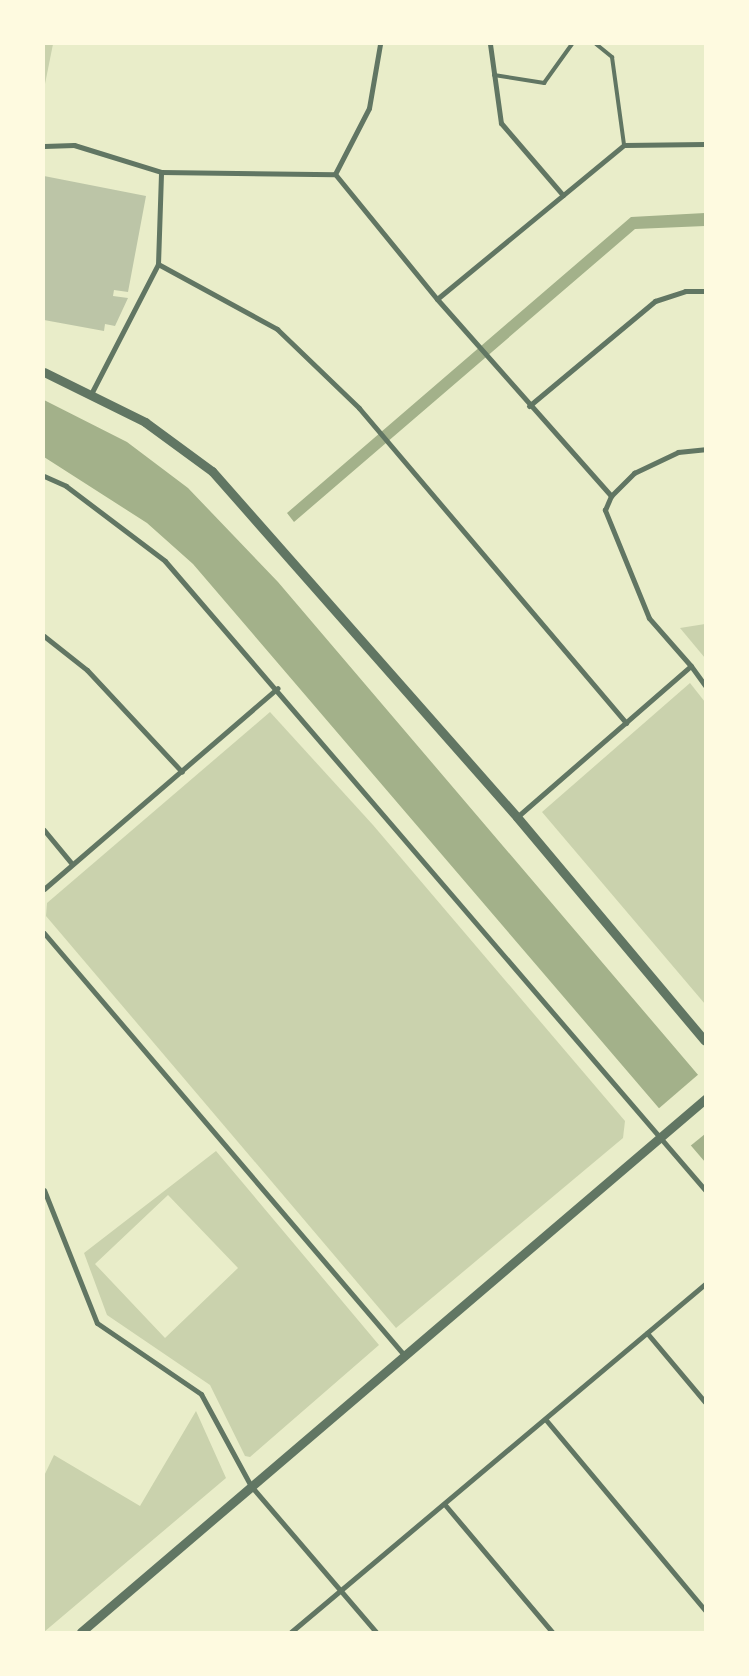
<!DOCTYPE html>
<style>
body{margin:0}
#map{position:relative;width:749px;height:1676px;overflow:hidden;background:#e9edc9;font-family:"Work Sans",sans-serif}
div>[style]{position:absolute}
.green>*{inset:0;background:#cad2ad}
.water>*{inset:0;background:#a3b18a}
.pier>*{inset:0;background:#e9edc9}
.building>*{inset:0;background:#bcc5a7}
.service>*{height:4px;margin:-2px;padding:0 2px;transform-origin:2px;border-radius:2px;background:#617663}
.minor>*{height:5px;margin:-2.5px;padding:0 2.5px;transform-origin:2.5px;border-radius:2.5px;background:#617663}
.tertiary>*{height:9px;margin:-4.5px;padding:0 4.5px;transform-origin:4.5px;border-radius:4.5px;background:#617663}
span{translate:-50% -50%;white-space:nowrap;text-align:center;line-height:1.15;-webkit-text-stroke:4px #fefae0;paint-order:stroke}
.frame{position:absolute;inset:0;border:45px solid #fefae0;pointer-events:none}
</style>
<div id="map">
<div class="green">
<i style="clip-path:polygon(44px 44px,53px 44px,44px 89px)"></i>
<i style="clip-path:polygon(705px 624px,705px 658px,680px 628px)"></i>
<i style="clip-path:polygon(690px 683px,705px 702px,705px 1004px,542px 812px)"></i>
<i style="clip-path:polygon(270px 712px,373px 825px,625px 1121px,623px 1138px,396px 1328px,46px 916px,47px 903px)"></i>
<i style="clip-path:polygon(evenodd,216px 1151px,379px 1345px,250px 1457px,245px 1456px,210px 1385px,107px 1315px,84px 1253px,216px 1151px,168px 1195px,238px 1268px,165px 1338px,95px 1264px,168px 1195px)"></i>
<i style="clip-path:polygon(196px 1411px,226px 1478px,44px 1632px,44px 1476px,54px 1455px,140px 1506px)"></i>
</div>
<div class="water">
<i style="clip-path:polygon(705px 213px,705px 226px,635px 229px,294px 522px,287px 513px,631px 217px)"></i>
<i style="clip-path:polygon(44px 400px,127px 442px,188px 488px,278px 582px,705px 1083px,705px 1162px,193px 564px,147px 523px,44px 457px)"></i>
</div>
<div class="pier">
<i style="clip-path:polygon(700px 1073px,705px 1079px,705px 1134px,689px 1147px,657px 1110px)"></i>
</div>
<div class="building">
<i style="clip-path:polygon(44px 176px,146px 196px,128px 292px,114px 290px,113px 296px,128px 298px,115px 326px,105px 324px,104px 331px,44px 320px)"></i>
</div>
<div class="service">
<i style="left:596px;top:44px;width:21px;rotate:39deg"></i>
<i style="left:612px;top:57px;width:89px;rotate:82.2deg"></i>
<i style="left:494px;top:75px;width:51px;rotate:9.1deg"></i>
<i style="left:544px;top:83px;width:48px;rotate:-54.3deg"></i>
</div>
<div class="minor">
<i style="left:490px;top:44px;width:80px;rotate:82.1deg"></i>
<i style="left:501px;top:123px;width:95px;rotate:49.3deg"></i>
<i style="left:44px;top:146px;width:30px;rotate:-2deg"></i>
<i style="left:74px;top:145px;width:91px;rotate:17.2deg"></i>
<i style="left:161px;top:172px;width:174px;rotate:0.7deg"></i>
<i style="left:335px;top:174px;width:161px;rotate:50.8deg"></i>
<i style="left:437px;top:299px;width:263px;rotate:48.5deg"></i>
<i style="left:335px;top:174px;width:74px;rotate:-62.7deg"></i>
<i style="left:369px;top:108px;width:65px;rotate:-80.2deg"></i>
<i style="left:158px;top:264px;width:136px;rotate:28.6deg"></i>
<i style="left:277px;top:329px;width:114px;rotate:43.9deg"></i>
<i style="left:359px;top:408px;width:413px;rotate:49.7deg"></i>
<i style="left:437px;top:299px;width:242px;rotate:-39.5deg"></i>
<i style="left:624px;top:145px;width:81px;rotate:-0.7deg"></i>
<i style="left:92px;top:392px;width:144px;rotate:-62.7deg"></i>
<i style="left:158px;top:264px;width:92px;rotate:-88.1deg"></i>
<i style="left:529px;top:406px;width:164px;rotate:-39.8deg"></i>
<i style="left:655px;top:301px;width:32px;rotate:-18deg"></i>
<i style="left:685px;top:291px;width:20px"></i>
<i style="left:44px;top:476px;width:24px;rotate:24deg"></i>
<i style="left:66px;top:486px;width:124px;rotate:37.1deg"></i>
<i style="left:165px;top:561px;width:829px;rotate:49.35deg"></i>
<i style="left:44px;top:636px;width:55px;rotate:38.3deg"></i>
<i style="left:87px;top:670px;width:139px;rotate:47deg"></i>
<i style="left:691px;top:666px;width:24px;rotate:54deg"></i>
<i style="left:517px;top:817px;width:230px;rotate:-41deg"></i>
<i style="left:691px;top:666px;width:64px;rotate:-131.2deg"></i>
<i style="left:649px;top:618px;width:117px;rotate:-112.2deg"></i>
<i style="left:605px;top:510px;width:15px;rotate:-67deg"></i>
<i style="left:611px;top:496px;width:33px;rotate:-45deg"></i>
<i style="left:634px;top:473px;width:49px;rotate:-25.5deg"></i>
<i style="left:678px;top:452px;width:27px;rotate:-6deg"></i>
<i style="left:44px;top:830px;width:44px;rotate:50.5deg"></i>
<i style="left:44px;top:889px;width:308px;rotate:-40.7deg"></i>
<i style="left:44px;top:933px;width:555px;rotate:49.53deg"></i>
<i style="left:44px;top:1190px;width:143px;rotate:68.3deg"></i>
<i style="left:97px;top:1323px;width:126px;rotate:34.3deg"></i>
<i style="left:201px;top:1394px;width:105px;rotate:61.5deg"></i>
<i style="left:251px;top:1486px;width:192px;rotate:49.4deg"></i>
<i style="left:647px;top:1333px;width:90px;rotate:50deg"></i>
<i style="left:546px;top:1420px;width:248px;rotate:50.1deg"></i>
<i style="left:446px;top:1506px;width:165px;rotate:49.9deg"></i>
<i style="left:291px;top:1632px;width:541px;rotate:-40.05deg"></i>
</div>
<div class="tertiary">
<i style="left:44px;top:372px;width:113px;rotate:26.3deg"></i>
<i style="left:145px;top:422px;width:83px;rotate:36.2deg"></i>
<i style="left:212px;top:471px;width:461px;rotate:48.6deg"></i>
<i style="left:517px;top:817px;width:292px;rotate:50deg"></i>
<i style="left:81px;top:1632px;width:821px;rotate:-40.5deg"></i>
</div>
<div class="frame"></div>
</div>
